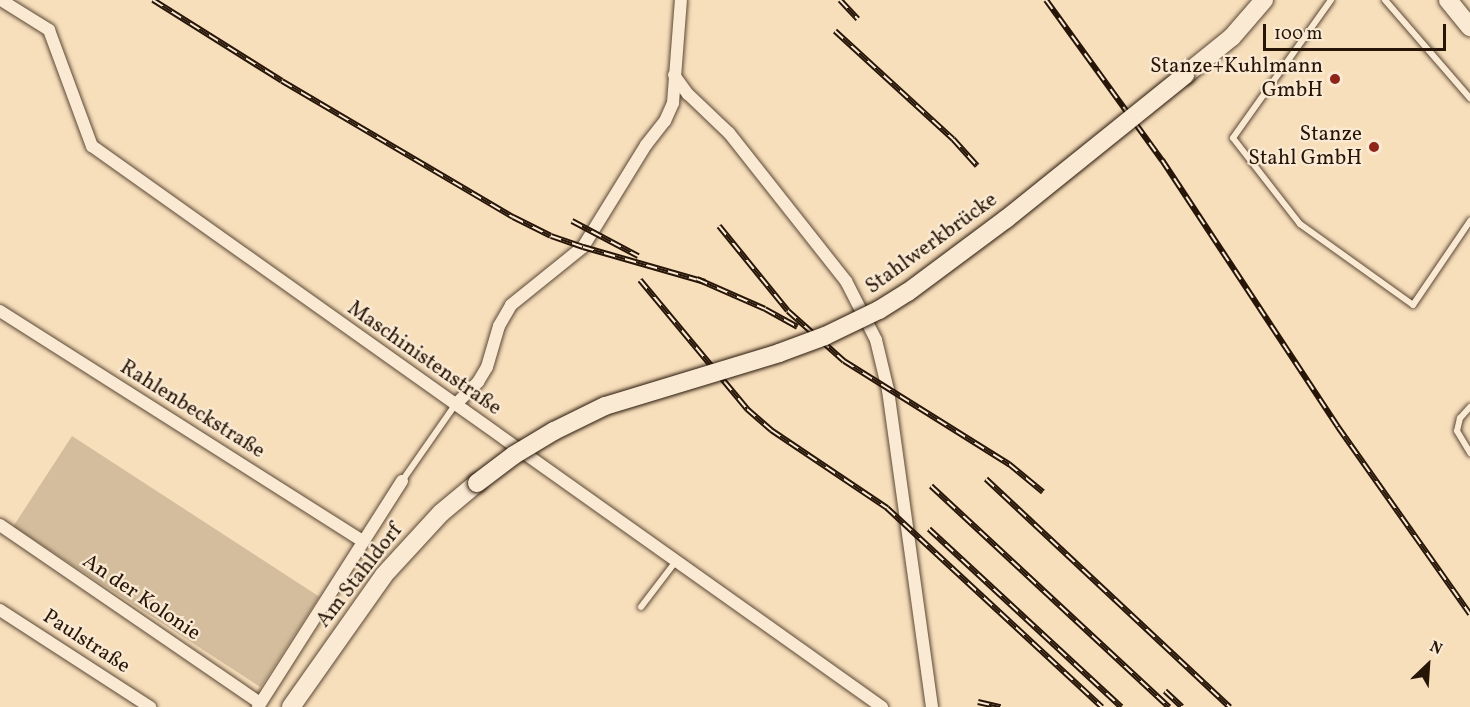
<!DOCTYPE html>
<meta charset="utf-8">
<style>
body{margin:0}
#map{position:relative;width:1470px;height:707px;overflow:hidden;background:#f8dfbc;font-family:Vollkorn,serif}
div>[style]{position:absolute}
.green>*{inset:0;background:#d4bd9d;transform-origin:0 0}
.roads{filter:drop-shadow(0 0 2px #5b4835) drop-shadow(0 0 2px #5b4835)}
.lane>*{height:6px;margin:-3px;padding:0 3px;transform-origin:3px;border-radius:3px;background:#faead3}
.street>*{height:12px;margin:-6px;padding:0 6px;transform-origin:6px;border-radius:6px;background:#faead3}
.secondary>*{height:18px;margin:-9px;padding:0 9px;transform-origin:9px;border-radius:9px;background:#faead3}
.rail>*{height:6px;margin-top:-3px;transform-origin:0;background:repeating-linear-gradient(90deg,#faead3 0 11px,#271608 0 22px);box-sizing:border-box;border-block:2px solid #271608}
.bridges{filter:drop-shadow(0 0 2px #271608) drop-shadow(0 0 2px #271608)}
.secondary-bridge>*{height:18px;margin:-9px;padding:0 9px;transform-origin:9px;border-radius:9px;background:#faead3}
.dots>*{width:16px;height:16px;translate:-50% -50%;box-sizing:border-box;border:3px solid #faead3;border-radius:50%}
span{translate:-50% -50%;white-space:nowrap;text-align:center;line-height:1.15;-webkit-text-stroke:4.5px #faead3;paint-order:stroke}
.poi-label{font-size:21px;color:#271608}
.right{translate:-100% -50%;text-align:right}
.street-label{font-size:21px;color:#271608}
.north{position:absolute;left:1398px;top:635px;width:60px;height:60px;-webkit-text-stroke:4px #faead3;paint-order:stroke;rotate:25deg;font-size:16px;font-weight:700;line-height:24px;text-align:center;color:#271608}
.north::after{content:'';display:block;margin:auto;width:21px;height:27px;background:#271608;clip-path:polygon(50% 0,100% 100%,50% 72%,0 100%)}
.scale{position:absolute;left:1263px;top:24px;width:183px;height:27px;box-sizing:border-box;border:3px solid #271608;border-top:0;padding-left:8px;font-size:18px;line-height:21px;white-space:nowrap;color:#271608;-webkit-text-stroke:4px #faead3;paint-order:stroke}
</style>
<div id="map">
<div class="green">
<i style="left:72px;top:436px;width:295px;height:108px;rotate:33deg"></i>
</div>
<div class="roads">
<div class="lane">
<i style="left:1331px;top:0;width:169px;rotate:125.4deg"></i>
<i style="left:1233px;top:138px;width:109px;rotate:52.1deg"></i>
<i style="left:1300px;top:224px;width:139px;rotate:35.6deg"></i>
<i style="left:1413px;top:305px;width:102px;rotate:-55.8deg"></i>
<i style="left:1385px;top:0;width:130px;rotate:49.1deg"></i>
<i style="left:1470px;top:407px;width:15px;rotate:132deg"></i>
<i style="left:1460px;top:418px;width:13px;rotate:103deg"></i>
<i style="left:1457px;top:431px;width:26px;rotate:59deg"></i>
<i style="left:402px;top:481px;width:93px;rotate:-55.1deg"></i>
<i style="left:641px;top:607px;width:58px;rotate:-52.7deg"></i>
</div>
<div class="street">
<i style="left:1px;top:0;width:57px;rotate:32deg"></i>
<i style="left:49px;top:30px;width:124px;rotate:69.7deg"></i>
<i style="left:92px;top:146px;width:969px;rotate:35.38deg"></i>
<i style="left:674px;top:75px;width:24px;rotate:54deg"></i>
<i style="left:688px;top:94px;width:57px;rotate:43.6deg"></i>
<i style="left:729px;top:133px;width:189px;rotate:51.7deg"></i>
<i style="left:846px;top:281px;width:66px;rotate:63deg"></i>
<i style="left:876px;top:340px;width:51px;rotate:76.5deg"></i>
<i style="left:888px;top:390px;width:320px;rotate:82.1deg"></i>
<i style="left:0;top:311px;width:430px;rotate:32.4deg"></i>
<i style="left:455px;top:405px;width:33px;rotate:-45deg"></i>
<i style="left:478px;top:382px;width:17px;rotate:-59deg"></i>
<i style="left:487px;top:367px;width:43px;rotate:-73.7deg"></i>
<i style="left:499px;top:326px;width:24px;rotate:-60deg"></i>
<i style="left:511px;top:305px;width:92px;rotate:-38.9deg"></i>
<i style="left:583px;top:247px;width:120px;rotate:-58.3deg"></i>
<i style="left:646px;top:145px;width:31px;rotate:-52deg"></i>
<i style="left:665px;top:121px;width:20px;rotate:-66deg"></i>
<i style="left:673px;top:103px;width:103px;rotate:-85.6deg"></i>
<i style="left:0;top:525px;width:315px;rotate:34.4deg"></i>
<i style="left:0;top:610px;width:179px;rotate:32.9deg"></i>
<i style="left:258px;top:707px;width:268px;rotate:-57.5deg"></i>
</div>
<div class="secondary">
<i style="left:1448px;top:0;width:35px;rotate:51deg"></i>
<i style="left:1185px;top:75px;width:60px;rotate:-39deg"></i>
<i style="left:1232px;top:37px;width:49px;rotate:-49.1deg"></i>
<i style="left:291px;top:707px;width:161px;rotate:-54.8deg"></i>
<i style="left:384px;top:575px;width:84px;rotate:-47.4deg"></i>
<i style="left:441px;top:513px;width:47px;rotate:-39.8deg"></i>
</div>
</div>
<div class="rail">
<i style="left:153px;top:0;width:152px;rotate:32.1deg"></i>
<i style="left:282px;top:81px;width:268px;rotate:30.5deg"></i>
<i style="left:513px;top:217px;width:42px;rotate:26.6deg"></i>
<i style="left:551px;top:236px;width:34px;rotate:19deg"></i>
<i style="left:583px;top:247px;width:127px;rotate:16deg"></i>
<i style="left:840px;top:0;width:26px;rotate:47deg"></i>
<i style="left:1046px;top:0;width:198px;rotate:54.1deg"></i>
<i style="left:1162px;top:160px;width:320px;rotate:56.6deg"></i>
<i style="left:1338px;top:427px;width:229px;rotate:54.8deg"></i>
<i style="left:835px;top:31px;width:160px;rotate:42.5deg"></i>
<i style="left:953px;top:139px;width:36px;rotate:48deg"></i>
<i style="left:572px;top:221px;width:75px;rotate:27.9deg"></i>
<i style="left:719px;top:226px;width:109px;rotate:50.9deg"></i>
<i style="left:788px;top:311px;width:75px;rotate:41.8deg"></i>
<i style="left:844px;top:361px;width:195px;rotate:32deg"></i>
<i style="left:1009px;top:464px;width:44px;rotate:39.5deg"></i>
<i style="left:697px;top:279px;width:74px;rotate:23.8deg"></i>
<i style="left:765px;top:309px;width:37px;rotate:29deg"></i>
<i style="left:640px;top:280px;width:168px;rotate:50.3deg"></i>
<i style="left:747px;top:409px;width:32px;rotate:41deg"></i>
<i style="left:771px;top:430px;width:140px;rotate:33.9deg"></i>
<i style="left:887px;top:508px;width:293px;rotate:42.8deg"></i>
<i style="left:986px;top:479px;width:334px;rotate:43.1deg"></i>
<i style="left:931px;top:486px;width:325px;rotate:42.9deg"></i>
<i style="left:929px;top:529px;width:262px;rotate:42.8deg"></i>
<i style="left:1165px;top:691px;width:23px;rotate:43deg"></i>
<i style="left:978px;top:702px;width:23px;rotate:13deg"></i>
</div>
<div class="bridges">
<div class="secondary-bridge">
<i style="left:477px;top:483px;width:46px;rotate:-37.1deg"></i>
<i style="left:514px;top:455px;width:47px;rotate:-31deg"></i>
<i style="left:554px;top:431px;width:57px;rotate:-26.1deg"></i>
<i style="left:605px;top:406px;width:182px;rotate:-16.9deg"></i>
<i style="left:779px;top:353px;width:49px;rotate:-20.3deg"></i>
<i style="left:825px;top:336px;width:60px;rotate:-25.7deg"></i>
<i style="left:879px;top:310px;width:34px;rotate:-32deg"></i>
<i style="left:908px;top:292px;width:122px;rotate:-36.7deg"></i>
<i style="left:1006px;top:219px;width:230px;rotate:-38.8deg"></i>
</div>
</div>
<div class="dots">
<i style="left:1335px;top:79px;background:#8f2418"></i>
<i style="left:1374px;top:147px;background:#8f2418"></i>
</div>
<div class="poi-label">
<span class="right" style="left:1323px;top:79px">Stanze+Kuhlmann<br>GmbH</span>
<span class="right" style="left:1362px;top:147px">Stanze<br>Stahl GmbH</span>
</div>
<div class="street-label">
<span style="left:932px;top:244px;rotate:-36deg">Stahlwerkbrücke</span>
<span style="left:424px;top:359px;rotate:35deg">Maschinistenstraße</span>
<span style="left:192px;top:410px;rotate:32deg">Rahlenbeckstraße</span>
<span style="left:360px;top:576px;rotate:-52deg">Am Stahldorf</span>
<span style="left:141px;top:598px;rotate:34deg">An der Kolonie</span>
<span style="left:86px;top:642px;rotate:33deg">Paulstraße</span>
</div>
<div class="north">N</div>
<div class="scale">100 m</div>
</div>
